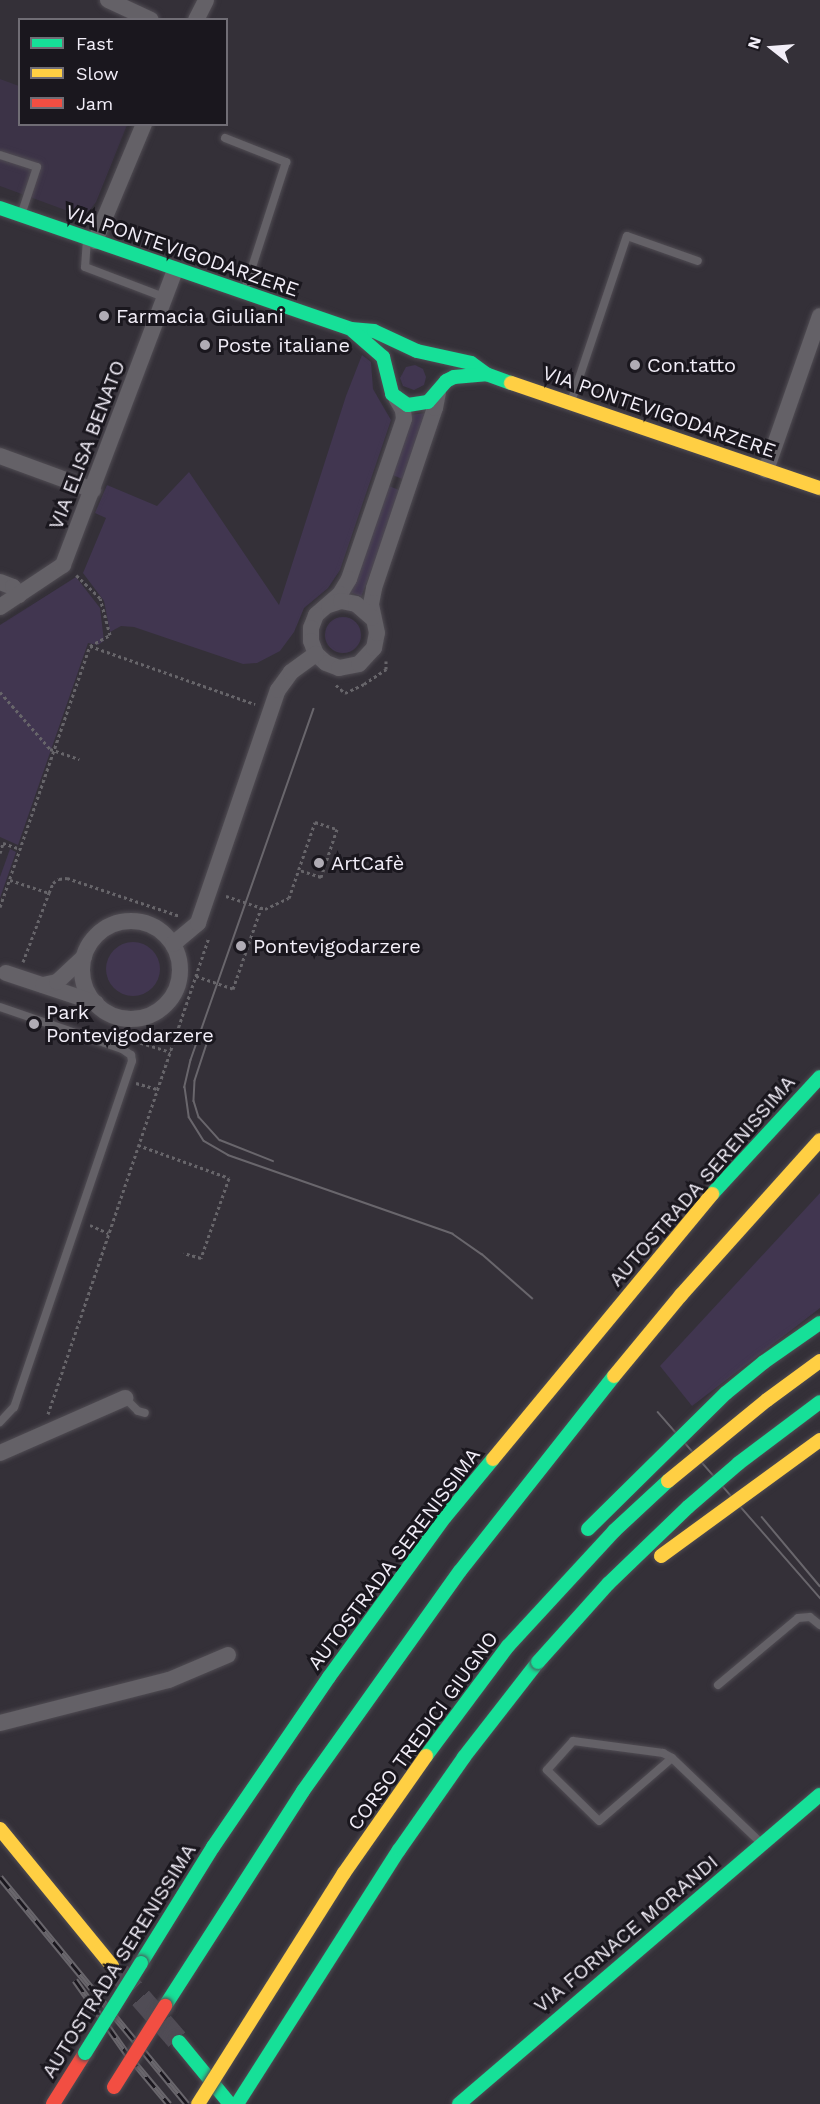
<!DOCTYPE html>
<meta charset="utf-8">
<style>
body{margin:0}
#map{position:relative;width:820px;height:2104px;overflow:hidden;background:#343038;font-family:"Work Sans",sans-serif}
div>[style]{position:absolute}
.built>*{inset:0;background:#3c3347}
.green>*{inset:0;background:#413650;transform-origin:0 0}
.round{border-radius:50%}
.secondary-tunnel>*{height:22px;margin-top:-11px;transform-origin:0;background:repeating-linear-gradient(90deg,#504c55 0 22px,transparent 0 33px)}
.path>*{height:3px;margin-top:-1.5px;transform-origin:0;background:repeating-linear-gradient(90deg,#67656a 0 3px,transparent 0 6px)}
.roads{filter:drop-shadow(0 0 2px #504c53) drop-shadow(0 0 2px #504c53)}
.lane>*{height:8px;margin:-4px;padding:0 4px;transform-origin:4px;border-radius:4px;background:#646167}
.street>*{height:16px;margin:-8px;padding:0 8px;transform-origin:8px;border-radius:8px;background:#646167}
.street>.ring{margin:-8px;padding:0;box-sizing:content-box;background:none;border:16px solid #646167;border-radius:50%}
.fast>*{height:14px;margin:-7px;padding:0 7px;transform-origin:7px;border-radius:7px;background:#16e098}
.slow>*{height:14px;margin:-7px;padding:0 7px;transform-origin:7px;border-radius:7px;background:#ffcf43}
.jam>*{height:14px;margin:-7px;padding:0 7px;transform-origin:7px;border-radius:7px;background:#f24e42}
.tram>*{height:1.5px;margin:-0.75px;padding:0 0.75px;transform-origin:0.75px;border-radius:0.75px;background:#69666c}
.rail>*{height:7px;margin-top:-3.5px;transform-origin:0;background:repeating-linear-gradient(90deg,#1a171e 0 14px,#69666c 0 28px);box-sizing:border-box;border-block:2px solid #69666c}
.bridges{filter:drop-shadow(0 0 2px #504c53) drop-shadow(0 0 2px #504c53)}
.fast-bridge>*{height:14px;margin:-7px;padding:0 7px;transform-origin:7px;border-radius:7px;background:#16e098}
.slow-bridge>*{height:14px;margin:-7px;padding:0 7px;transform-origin:7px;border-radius:7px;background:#ffcf43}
.jam-bridge>*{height:14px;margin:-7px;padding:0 7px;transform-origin:7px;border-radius:7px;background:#f24e42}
.dots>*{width:16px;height:16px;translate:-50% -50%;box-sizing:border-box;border:3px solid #1a171e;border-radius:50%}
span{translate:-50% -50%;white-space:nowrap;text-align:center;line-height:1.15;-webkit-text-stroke:6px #1a171e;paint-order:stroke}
.street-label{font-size:20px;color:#f2eef8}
.poi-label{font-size:20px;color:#f2eef8}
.left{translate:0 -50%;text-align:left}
.legend{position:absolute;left:18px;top:18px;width:210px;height:108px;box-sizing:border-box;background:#1a171e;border:2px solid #706d75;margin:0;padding:8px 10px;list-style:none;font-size:18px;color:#f2eef8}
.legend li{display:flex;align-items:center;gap:12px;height:30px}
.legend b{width:30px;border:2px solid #706d75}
.north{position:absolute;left:742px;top:18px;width:60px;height:60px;-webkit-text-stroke:4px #1a171e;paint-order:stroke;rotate:287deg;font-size:16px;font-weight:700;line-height:24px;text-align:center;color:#f2eef8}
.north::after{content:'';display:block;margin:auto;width:21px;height:27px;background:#f2eef8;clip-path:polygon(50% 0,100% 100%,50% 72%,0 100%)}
</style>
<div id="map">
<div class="built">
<i style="clip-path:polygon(0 79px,19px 86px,20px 124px,127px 125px,96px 202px,90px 210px,76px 214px,0 186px)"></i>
</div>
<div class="green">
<i style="clip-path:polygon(362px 355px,371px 362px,373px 389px,391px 420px,340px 570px,328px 588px,304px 608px,294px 632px,280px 651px,257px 663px,243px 664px,134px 627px,121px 626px,110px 632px,104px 601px,83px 573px,106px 518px,95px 513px,107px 485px,157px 506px,189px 472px,279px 605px,346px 396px)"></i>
<i style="clip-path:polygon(415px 365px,423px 369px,426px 377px,424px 385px,414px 390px,403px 386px,400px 378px,406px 367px)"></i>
<i style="clip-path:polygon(426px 413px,405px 480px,390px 474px,410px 415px)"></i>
<i style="left:386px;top:485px;width:17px;height:113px;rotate:21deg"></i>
<i style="clip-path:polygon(76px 577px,100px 608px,104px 641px,98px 645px,88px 643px,18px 845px,0 837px,0 625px)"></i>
<i class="round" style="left:325px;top:617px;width:36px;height:36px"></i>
<i style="clip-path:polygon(10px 849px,16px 852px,0 898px,0 877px)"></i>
<i class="round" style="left:106px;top:942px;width:54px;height:54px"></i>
<i style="clip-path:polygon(820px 1193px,820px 1308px,692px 1406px,660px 1366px)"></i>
</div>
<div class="secondary-tunnel">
<i style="left:119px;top:1973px;width:91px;rotate:49deg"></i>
</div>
<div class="path">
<i style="left:90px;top:646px;width:175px;rotate:19.4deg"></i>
<i style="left:336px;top:685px;width:12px;rotate:42deg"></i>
<i style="left:345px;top:693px;width:21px;rotate:-25deg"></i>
<i style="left:364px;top:684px;width:27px;rotate:-34deg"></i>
<i style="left:386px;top:669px;width:8px;rotate:-90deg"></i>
<i style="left:0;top:692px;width:76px;rotate:48.7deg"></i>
<i style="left:50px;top:749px;width:31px;rotate:19deg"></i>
<i style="left:0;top:853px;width:10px;rotate:-73deg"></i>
<i style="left:3px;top:843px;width:18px;rotate:19deg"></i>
<i style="left:10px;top:880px;width:41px;rotate:18.4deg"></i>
<i style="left:226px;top:896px;width:41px;rotate:18.4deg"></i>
<i style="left:265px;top:909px;width:26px;rotate:-25deg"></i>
<i style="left:289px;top:898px;width:80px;rotate:-71.1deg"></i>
<i style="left:315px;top:822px;width:23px;rotate:18deg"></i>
<i style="left:337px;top:829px;width:51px;rotate:108.4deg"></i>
<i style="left:321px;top:877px;width:23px;rotate:-162deg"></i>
<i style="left:0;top:907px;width:276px;rotate:-71deg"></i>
<i style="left:90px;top:646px;width:23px;rotate:-29deg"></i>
<i style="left:110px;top:635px;width:38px;rotate:-105deg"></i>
<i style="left:100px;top:598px;width:33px;rotate:-136deg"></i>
<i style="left:23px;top:962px;width:74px;rotate:-69.4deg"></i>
<i style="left:49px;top:893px;width:11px;rotate:-68deg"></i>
<i style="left:53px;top:883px;width:7px;rotate:-34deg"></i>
<i style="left:59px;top:879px;width:8px;rotate:-7deg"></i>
<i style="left:67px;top:878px;width:119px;rotate:18.6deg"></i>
<i style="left:196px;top:976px;width:39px;rotate:19deg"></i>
<i style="left:233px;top:989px;width:86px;rotate:-70.9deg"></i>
<i style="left:135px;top:1041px;width:37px;rotate:17deg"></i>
<i style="left:136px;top:1083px;width:22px;rotate:16deg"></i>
<i style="left:138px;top:1145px;width:97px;rotate:19.9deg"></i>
<i style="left:229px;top:1178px;width:85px;rotate:109.3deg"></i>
<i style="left:201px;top:1258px;width:18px;rotate:-164deg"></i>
<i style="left:90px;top:1225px;width:20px;rotate:24deg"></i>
<i style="left:48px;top:1414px;width:503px;rotate:-71.35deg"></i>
</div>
<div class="roads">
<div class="lane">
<i style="left:225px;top:138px;width:66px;rotate:21.5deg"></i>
<i style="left:286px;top:162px;width:137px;rotate:107.9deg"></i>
<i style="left:0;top:155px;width:39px;rotate:18deg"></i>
<i style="left:37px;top:167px;width:51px;rotate:108.4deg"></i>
<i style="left:87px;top:239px;width:28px;rotate:94deg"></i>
<i style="left:85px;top:267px;width:87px;rotate:20.9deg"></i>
<i style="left:571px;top:402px;width:175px;rotate:-71.4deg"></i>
<i style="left:627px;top:236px;width:75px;rotate:19.4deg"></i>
<i style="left:0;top:1007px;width:129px;rotate:19deg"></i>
<i style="left:122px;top:1049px;width:11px;rotate:34deg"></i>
<i style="left:131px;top:1055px;width:6px;rotate:81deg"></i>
<i style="left:132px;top:1061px;width:366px;rotate:108.8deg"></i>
<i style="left:14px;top:1407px;width:21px;rotate:133deg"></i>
<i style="left:125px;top:1398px;width:18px;rotate:45deg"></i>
<i style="left:138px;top:1411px;width:7px;rotate:16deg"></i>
<i style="left:718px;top:1685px;width:104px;rotate:-39.9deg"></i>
<i style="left:798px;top:1618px;width:12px;rotate:-5deg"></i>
<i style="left:810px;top:1617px;width:13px;rotate:39deg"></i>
<i style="left:672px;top:1758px;width:96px;rotate:139.2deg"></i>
<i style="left:599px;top:1821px;width:73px;rotate:-135.6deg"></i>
<i style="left:547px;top:1770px;width:39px;rotate:-48deg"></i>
<i style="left:573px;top:1741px;width:91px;rotate:7.6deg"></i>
<i style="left:663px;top:1753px;width:10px;rotate:29deg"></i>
<i style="left:672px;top:1758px;width:123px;rotate:43.7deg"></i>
</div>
<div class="street">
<i style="left:108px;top:0;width:47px;rotate:24.9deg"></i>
<i style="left:196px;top:20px;width:22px;rotate:-63deg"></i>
<i style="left:95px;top:241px;width:127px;rotate:-67.3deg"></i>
<i style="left:396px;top:398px;width:14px;rotate:60deg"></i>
<i style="left:403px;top:410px;width:9px;rotate:84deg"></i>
<i style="left:404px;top:419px;width:169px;rotate:109deg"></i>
<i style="left:349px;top:579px;width:17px;rotate:121deg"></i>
<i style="left:340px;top:594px;width:32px;rotate:139deg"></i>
<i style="left:316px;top:615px;width:14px;rotate:111deg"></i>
<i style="left:311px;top:628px;width:13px;rotate:90deg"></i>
<i style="left:311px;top:641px;width:14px;rotate:69deg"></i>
<i style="left:316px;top:654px;width:13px;rotate:42deg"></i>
<i style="left:326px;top:663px;width:14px;rotate:21deg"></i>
<i style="left:339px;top:668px;width:20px;rotate:-11deg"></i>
<i style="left:359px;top:664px;width:22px;rotate:-47deg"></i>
<i style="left:374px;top:648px;width:15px;rotate:-79deg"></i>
<i style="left:377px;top:633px;width:30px;rotate:-102deg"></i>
<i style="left:371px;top:604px;width:16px;rotate:-79deg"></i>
<i style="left:374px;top:588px;width:190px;rotate:-71.3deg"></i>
<i style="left:435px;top:408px;width:15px;rotate:-79deg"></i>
<i style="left:0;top:456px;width:99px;rotate:20.1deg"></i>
<i style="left:766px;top:470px;width:163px;rotate:-70.7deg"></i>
<i style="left:0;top:582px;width:14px;rotate:21deg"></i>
<i style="left:13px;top:587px;width:10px;rotate:53deg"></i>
<i style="left:329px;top:605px;width:13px;rotate:-18deg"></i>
<i style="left:341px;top:601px;width:15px;rotate:11deg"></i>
<i style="left:356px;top:604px;width:21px;rotate:41deg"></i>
<i style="left:0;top:607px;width:76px;rotate:-33.7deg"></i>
<i style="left:63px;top:565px;width:316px;rotate:-69.2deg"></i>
<i class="ring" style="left:82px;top:921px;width:82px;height:82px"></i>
<i style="left:173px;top:944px;width:33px;rotate:-40deg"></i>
<i style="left:198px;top:923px;width:246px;rotate:-71.1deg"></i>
<i style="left:278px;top:690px;width:22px;rotate:-54deg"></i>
<i style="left:291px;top:672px;width:31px;rotate:-36deg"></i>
<i style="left:6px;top:973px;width:95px;rotate:18.4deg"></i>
<i style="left:43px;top:985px;width:14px;rotate:-12deg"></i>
<i style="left:57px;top:982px;width:37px;rotate:-43deg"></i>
<i style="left:0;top:1453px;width:137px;rotate:-23.7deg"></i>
<i style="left:0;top:1723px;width:174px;rotate:-14.3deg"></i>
<i style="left:169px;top:1680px;width:64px;rotate:-23deg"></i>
</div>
<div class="fast">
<i style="left:0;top:208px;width:371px;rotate:19deg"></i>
<i style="left:351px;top:329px;width:23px;rotate:5deg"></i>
<i style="left:374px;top:331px;width:47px;rotate:24.9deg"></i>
<i style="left:417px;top:351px;width:55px;rotate:12.5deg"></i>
<i style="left:471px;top:363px;width:19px;rotate:36deg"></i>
<i style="left:486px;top:374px;width:27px;rotate:20deg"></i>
<i style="left:353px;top:331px;width:40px;rotate:41deg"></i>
<i style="left:383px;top:357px;width:38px;rotate:76deg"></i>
<i style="left:392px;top:394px;width:19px;rotate:35deg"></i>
<i style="left:408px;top:405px;width:20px;rotate:-9deg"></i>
<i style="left:428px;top:402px;width:28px;rotate:-49deg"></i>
<i style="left:446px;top:381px;width:9px;rotate:-27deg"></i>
<i style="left:454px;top:377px;width:32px;rotate:-5deg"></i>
<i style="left:712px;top:1194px;width:159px;rotate:-47.3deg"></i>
<i style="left:141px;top:1963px;width:137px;rotate:-58.2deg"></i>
<i style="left:213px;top:1847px;width:206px;rotate:-55.7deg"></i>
<i style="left:329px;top:1677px;width:198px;rotate:-54.1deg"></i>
<i style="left:445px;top:1517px;width:75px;rotate:-50.4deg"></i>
<i style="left:165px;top:2006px;width:255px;rotate:-57.3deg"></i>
<i style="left:303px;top:1791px;width:270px;rotate:-54.5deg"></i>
<i style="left:460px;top:1571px;width:248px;rotate:-51.7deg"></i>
<i style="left:179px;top:2042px;width:80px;rotate:50.6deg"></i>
<i style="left:237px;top:2104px;width:301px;rotate:-57.5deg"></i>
<i style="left:399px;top:1850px;width:113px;rotate:-55deg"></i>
<i style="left:464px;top:1757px;width:120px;rotate:-52.1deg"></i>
<i style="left:459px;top:2104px;width:475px;rotate:-40.6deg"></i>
</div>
<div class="slow">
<i style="left:511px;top:383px;width:326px;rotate:18.8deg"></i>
<i style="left:614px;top:1376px;width:105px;rotate:-50.4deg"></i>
<i style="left:681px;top:1295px;width:208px;rotate:-48.1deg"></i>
<i style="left:493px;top:1459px;width:344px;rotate:-50.4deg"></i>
<i style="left:0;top:1829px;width:177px;rotate:50.7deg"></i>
</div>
<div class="jam">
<i style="left:53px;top:2104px;width:60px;rotate:-57.9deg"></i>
</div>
</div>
<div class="tram">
<i style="left:314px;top:709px;width:372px;rotate:109.3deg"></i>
<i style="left:191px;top:1060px;width:28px;rotate:103deg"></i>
<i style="left:185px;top:1087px;width:30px;rotate:82deg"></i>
<i style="left:189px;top:1117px;width:28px;rotate:58deg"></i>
<i style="left:204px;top:1141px;width:28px;rotate:30deg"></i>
<i style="left:228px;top:1155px;width:238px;rotate:19.3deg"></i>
<i style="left:453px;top:1234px;width:35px;rotate:35deg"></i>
<i style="left:482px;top:1254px;width:67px;rotate:41.3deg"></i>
<i style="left:210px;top:1035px;width:48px;rotate:108.1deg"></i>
<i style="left:195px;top:1081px;width:20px;rotate:93deg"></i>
<i style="left:194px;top:1101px;width:17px;rotate:73deg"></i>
<i style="left:199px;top:1117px;width:31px;rotate:48deg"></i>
<i style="left:220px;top:1140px;width:57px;rotate:21.6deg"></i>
<i style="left:658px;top:1412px;width:247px;rotate:48.9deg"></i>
<i style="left:762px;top:1517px;width:90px;rotate:50deg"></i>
</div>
<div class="rail">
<i style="left:0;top:1877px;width:294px;rotate:50.5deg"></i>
<i style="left:75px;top:1980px;width:92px;rotate:54.8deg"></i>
<i style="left:128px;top:2055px;width:64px;rotate:50.1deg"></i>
</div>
<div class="bridges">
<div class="fast-bridge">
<i style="left:588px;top:1529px;width:194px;rotate:-44.6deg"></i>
<i style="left:726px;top:1393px;width:49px;rotate:-39.2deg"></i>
<i style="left:764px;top:1362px;width:68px;rotate:-34.9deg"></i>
<i style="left:538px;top:1662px;width:105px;rotate:-48.1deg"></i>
<i style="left:608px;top:1584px;width:111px;rotate:-43.9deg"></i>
<i style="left:688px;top:1507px;width:67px;rotate:-40.8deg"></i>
<i style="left:739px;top:1463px;width:101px;rotate:-37deg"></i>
<i style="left:426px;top:1756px;width:137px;rotate:-53.3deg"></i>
<i style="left:508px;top:1646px;width:156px;rotate:-47.3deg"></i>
<i style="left:614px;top:1531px;width:74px;rotate:-42.8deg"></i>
<i style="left:85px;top:2053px;width:106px;rotate:-58.1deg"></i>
</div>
<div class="slow-bridge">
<i style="left:668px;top:1481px;width:128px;rotate:-39.3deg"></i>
<i style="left:767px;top:1400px;width:66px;rotate:-36.3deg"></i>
<i style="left:661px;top:1556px;width:197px;rotate:-36.1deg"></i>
<i style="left:198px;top:2104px;width:273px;rotate:-57.7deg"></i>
<i style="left:344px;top:1873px;width:143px;rotate:-55deg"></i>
</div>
<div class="jam-bridge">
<i style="left:114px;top:2087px;width:96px;rotate:-57.8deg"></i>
</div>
</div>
<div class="dots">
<i style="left:104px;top:316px;background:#b0acb5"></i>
<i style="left:205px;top:345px;background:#b0acb5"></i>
<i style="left:635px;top:365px;background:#b0acb5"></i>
<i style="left:319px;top:863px;background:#b0acb5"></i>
<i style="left:241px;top:946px;background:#b0acb5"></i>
<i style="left:34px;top:1024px;background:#b0acb5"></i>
</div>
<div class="street-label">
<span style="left:182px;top:251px;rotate:19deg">VIA PONTEVIGODARZERE</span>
<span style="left:659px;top:412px;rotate:19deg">VIA PONTEVIGODARZERE</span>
<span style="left:87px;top:445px;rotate:-69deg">VIA ELISA BENATO</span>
<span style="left:702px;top:1181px;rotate:-49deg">AUTOSTRADA SERENISSIMA</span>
<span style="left:394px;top:1559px;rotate:-53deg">AUTOSTRADA SERENISSIMA</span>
<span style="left:423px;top:1731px;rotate:-54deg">CORSO TREDICI GIUGNO</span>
<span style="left:626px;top:1934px;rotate:-40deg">VIA FORNACE MORANDI</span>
<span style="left:119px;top:1961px;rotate:-58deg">AUTOSTRADA SERENISSIMA</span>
</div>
<div class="poi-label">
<span class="left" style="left:116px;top:316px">Farmacia Giuliani</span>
<span class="left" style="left:217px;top:345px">Poste italiane</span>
<span class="left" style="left:647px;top:365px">Con.tatto</span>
<span class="left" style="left:331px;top:863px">ArtCafè</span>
<span class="left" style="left:253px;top:946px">Pontevigodarzere</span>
<span class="left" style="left:46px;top:1024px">Park<br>Pontevigodarzere</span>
</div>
<ul class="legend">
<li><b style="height:8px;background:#16e098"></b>Fast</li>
<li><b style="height:8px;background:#ffcf43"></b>Slow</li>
<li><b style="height:8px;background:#f24e42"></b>Jam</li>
</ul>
<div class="north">N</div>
</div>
